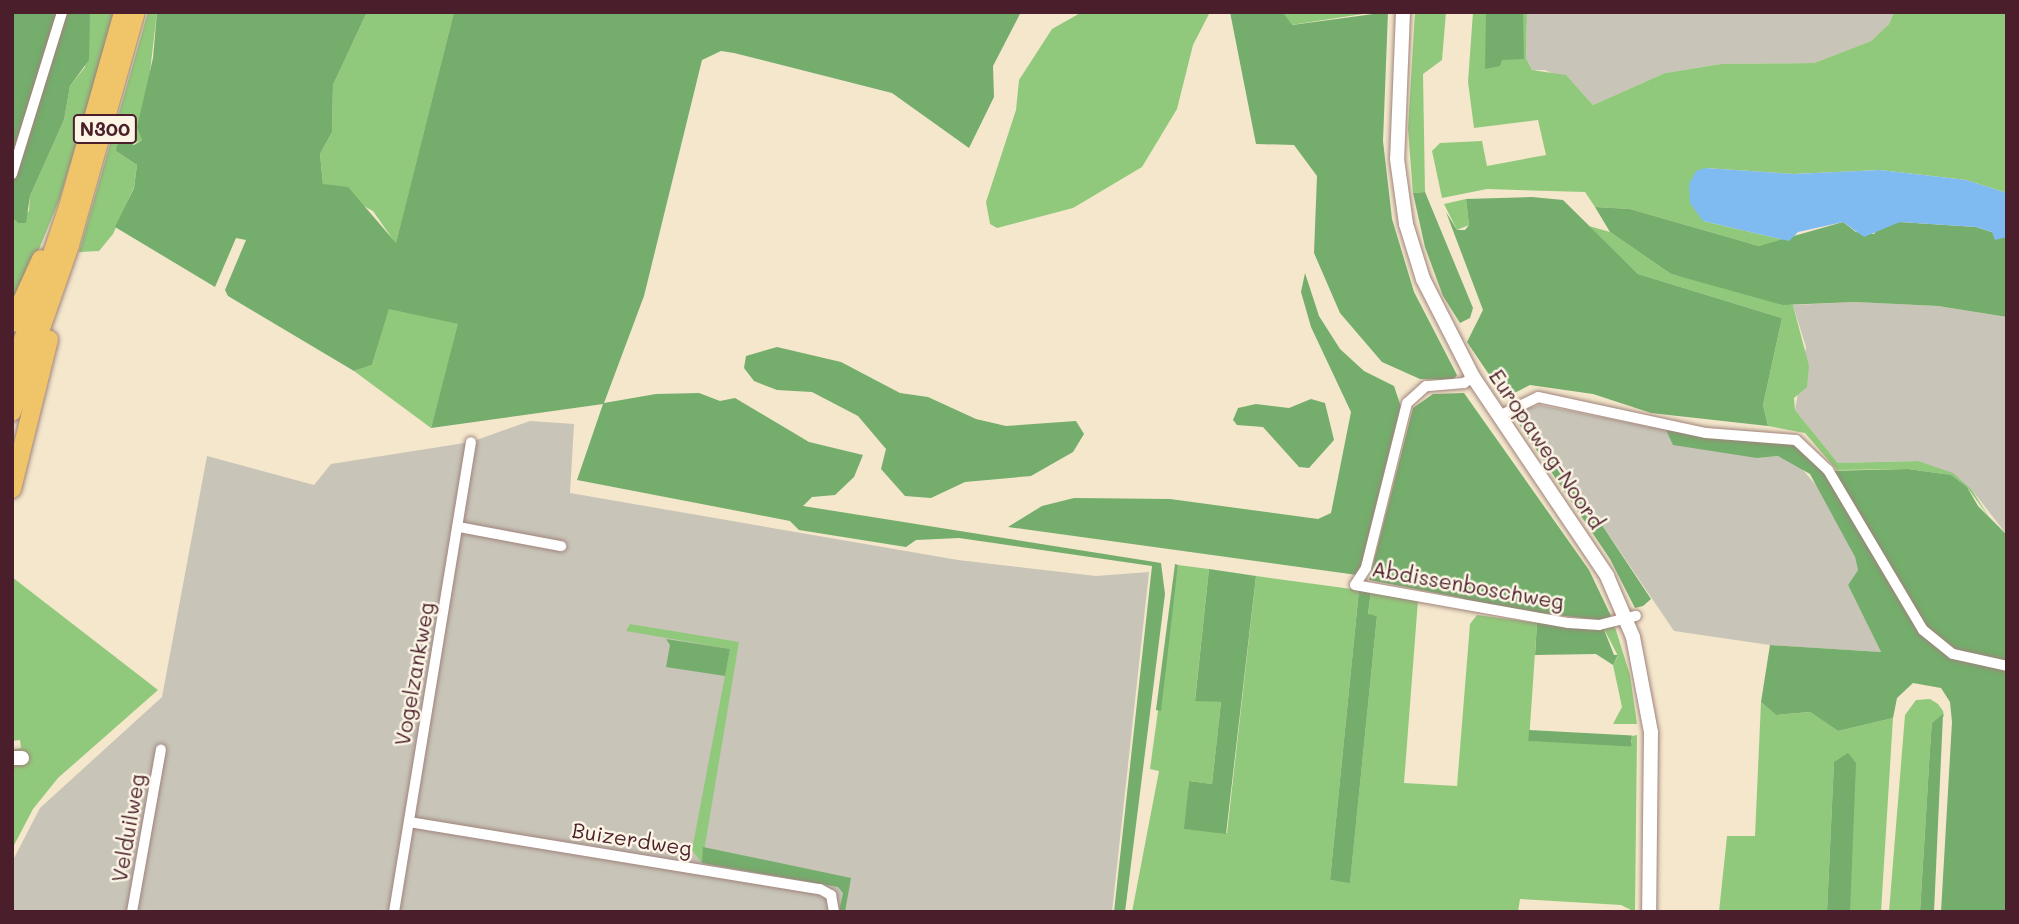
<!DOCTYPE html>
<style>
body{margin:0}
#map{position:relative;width:2019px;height:924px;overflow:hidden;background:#f4e7cc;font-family:Mali,sans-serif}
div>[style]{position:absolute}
.industrial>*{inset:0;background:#c8c4b8}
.green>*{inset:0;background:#91c97c}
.forest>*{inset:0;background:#74ad6c;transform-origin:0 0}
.water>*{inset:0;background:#7fbaf1}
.roads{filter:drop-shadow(0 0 2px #9f837c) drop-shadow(0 0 2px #9f837c)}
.minor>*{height:10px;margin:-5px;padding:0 5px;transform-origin:5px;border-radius:5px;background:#fff}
.tertiary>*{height:14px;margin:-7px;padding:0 7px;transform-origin:7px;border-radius:7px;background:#fff}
.trunk>*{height:18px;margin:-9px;padding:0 9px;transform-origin:9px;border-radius:9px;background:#f0c469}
span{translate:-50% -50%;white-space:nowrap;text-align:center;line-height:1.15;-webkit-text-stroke:5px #fcf5e5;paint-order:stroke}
.shield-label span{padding:2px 5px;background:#fcf5e5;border:2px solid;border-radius:5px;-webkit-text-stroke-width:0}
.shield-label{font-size:19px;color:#4a1f2b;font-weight:700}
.street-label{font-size:21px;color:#4a1f2b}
.frame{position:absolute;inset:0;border:14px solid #4a1f2b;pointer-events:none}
</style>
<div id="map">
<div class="industrial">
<i style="clip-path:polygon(1527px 12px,1894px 12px,1889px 24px,1871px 41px,1814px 63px,1721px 64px,1665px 73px,1593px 105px,1573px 83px,1545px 70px,1532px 70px,1526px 58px)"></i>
<i style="clip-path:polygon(1855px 302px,1938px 306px,2007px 317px,2007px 535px,1972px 490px,1918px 461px,1838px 463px,1795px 410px,1806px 347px,1793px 305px)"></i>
<i style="clip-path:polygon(1540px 405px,1666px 430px,1757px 458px,1778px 456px,1796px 462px,1822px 492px,1855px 557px,1858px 570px,1848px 585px,1881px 652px,1770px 645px,1674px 631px,1594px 513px,1517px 411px)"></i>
<i style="clip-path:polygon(530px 421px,574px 424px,570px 493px,958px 560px,1096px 576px,1149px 572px,1112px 912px,12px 912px,12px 862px,40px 808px,162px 697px,207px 456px,314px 485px,331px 464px,471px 442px)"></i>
</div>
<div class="green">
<i style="clip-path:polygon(90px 12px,116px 12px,60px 198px,12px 315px,12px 218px,18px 223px,29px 211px,30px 196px,64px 120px,70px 86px,85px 67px)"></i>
<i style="clip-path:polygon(148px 12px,157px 12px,142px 140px,116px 151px,137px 165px,134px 187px,113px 234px,99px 251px,79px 252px)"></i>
<i style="clip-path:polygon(367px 12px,454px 12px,396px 244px,373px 211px,323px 184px,320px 154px,332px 132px,333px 85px)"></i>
<i style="clip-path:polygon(1082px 12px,1210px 12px,1193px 45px,1177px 109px,1142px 167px,1073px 208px,997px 228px,990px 224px,986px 202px,1016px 110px,1019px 80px,1052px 29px)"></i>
<i style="clip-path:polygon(1283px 12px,1376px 12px,1291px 25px)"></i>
<i style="clip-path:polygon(1415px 12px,1446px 12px,1442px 60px,1423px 74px,1425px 192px,1413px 193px,1408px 129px)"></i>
<i style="clip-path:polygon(1473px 12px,1527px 12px,1526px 58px,1532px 70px,1566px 75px,1593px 105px,1665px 73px,1721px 64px,1814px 63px,1871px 41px,1889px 24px,1894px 12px,2007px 12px,2007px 193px,1966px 180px,1880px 170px,1793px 174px,1705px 168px,1703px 221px,1789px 241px,1759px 246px,1630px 209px,1595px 207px,1585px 192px,1487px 189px,1442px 198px,1432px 151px,1440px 143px,1482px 141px,1487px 166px,1546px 155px,1538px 120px,1474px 128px,1468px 82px)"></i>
<i style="clip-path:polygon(1466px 199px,1469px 225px,1457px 230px,1444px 204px)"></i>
<i style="clip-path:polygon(1589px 226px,1610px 232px,1671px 274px,1793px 305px,1809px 366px,1807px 387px,1794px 398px,1795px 410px,1838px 463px,1918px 461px,1953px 473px,1972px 490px,1989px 517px,1967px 487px,1951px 475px,1908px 469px,1837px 470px,1805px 433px,1768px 426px,1763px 405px,1782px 318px,1638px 274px)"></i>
<i style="clip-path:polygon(389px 308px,459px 324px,431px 428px,354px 371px,372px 365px)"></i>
<i style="clip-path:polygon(1178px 565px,1209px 569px,1195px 700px,1221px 702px,1212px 784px,1189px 781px,1185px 829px,1227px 833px,1256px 576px,1359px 590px,1330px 880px,1350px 882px,1377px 616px,1368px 615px,1371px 591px,1418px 600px,1404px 783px,1457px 786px,1470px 624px,1477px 615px,1537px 623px,1529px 741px,1632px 743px,1632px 736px,1637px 735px,1635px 912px,1621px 905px,1520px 899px,1518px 912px,1132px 912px,1159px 771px,1150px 769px)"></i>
<i style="clip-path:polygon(12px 577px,158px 690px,58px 778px,33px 809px,12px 849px,12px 750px,21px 748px,20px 740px,12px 741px)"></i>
<i style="clip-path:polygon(630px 624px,739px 642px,702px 863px,692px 850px,730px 649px,626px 631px)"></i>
<i style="clip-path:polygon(1614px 624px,1630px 675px,1637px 724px,1613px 724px,1622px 707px,1613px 665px,1618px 656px,1603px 627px)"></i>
<i style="clip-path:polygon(1930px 699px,1938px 704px,1943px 711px,1944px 716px,1932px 723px,1931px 733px,1920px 912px,1889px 912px,1905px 715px,1916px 700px)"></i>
<i style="clip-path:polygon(1761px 702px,1776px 715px,1810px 712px,1838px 731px,1893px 718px,1881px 912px,1850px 912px,1834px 762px,1827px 912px,1719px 912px,1727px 836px,1755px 836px)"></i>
</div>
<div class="forest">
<i style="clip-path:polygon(12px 12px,90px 12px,89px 60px,70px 86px,64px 120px,30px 196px,26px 223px,18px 223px,12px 218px)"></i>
<i style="clip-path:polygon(157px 12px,367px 12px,333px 85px,332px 132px,320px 154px,323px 184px,348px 187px,396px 243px,454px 12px,1021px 12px,993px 66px,994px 97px,969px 148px,892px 93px,734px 53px,721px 51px,702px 60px,644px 296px,604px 403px,656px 394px,699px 393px,720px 401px,735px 398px,809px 442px,863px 455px,854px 477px,835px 495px,812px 497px,803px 506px,1161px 563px,1165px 594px,1125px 912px,1114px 912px,1152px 566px,959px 538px,916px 540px,906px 547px,799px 530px,790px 521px,577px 480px,603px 404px,431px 428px,458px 324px,389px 309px,372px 365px,354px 371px,228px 296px,225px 290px,246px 240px,236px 238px,215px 287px,115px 227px,134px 188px,137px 165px,116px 151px,117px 145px,126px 141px,134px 145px,142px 140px,137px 127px,153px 58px)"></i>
<i style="clip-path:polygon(1230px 12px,1283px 12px,1292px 25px,1388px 12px,1383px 141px,1392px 219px,1414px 292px,1457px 375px,1453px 380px,1420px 379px,1382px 362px,1340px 313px,1314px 253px,1317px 176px,1294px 145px,1256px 144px)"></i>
<i style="clip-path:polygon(1486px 12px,1523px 12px,1524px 59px,1502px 60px,1500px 66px,1485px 69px)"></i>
<i style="clip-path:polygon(1425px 192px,1473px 308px,1470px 318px,1460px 323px,1443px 296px,1425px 247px,1413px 193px)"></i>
<i style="clip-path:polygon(1532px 197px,1563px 200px,1638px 274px,1782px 318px,1763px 405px,1768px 426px,1651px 413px,1593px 394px,1530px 385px,1505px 398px,1467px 342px,1483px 310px,1446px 212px,1457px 230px,1465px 230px,1469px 225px,1466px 199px)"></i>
<i style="clip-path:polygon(1595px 207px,1630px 209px,1759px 246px,1843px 222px,1856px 232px,1874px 234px,1880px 226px,1900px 222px,1976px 227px,2007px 237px,2007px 317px,1938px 306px,1855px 302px,1783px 305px,1671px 274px,1610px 232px)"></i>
<i style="clip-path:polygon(1305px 273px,1319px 316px,1340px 349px,1364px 371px,1394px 386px,1401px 407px,1363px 566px,1357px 575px,1008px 527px,1042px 506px,1074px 498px,1170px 499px,1318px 519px,1331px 513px,1351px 412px,1311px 327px,1301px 292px)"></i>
<i style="clip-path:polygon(777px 347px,841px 362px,900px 393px,928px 397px,976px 419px,1006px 426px,1076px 421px,1084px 434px,1073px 452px,1031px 476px,965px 482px,931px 498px,905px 496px,881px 469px,886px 449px,858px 416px,812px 392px,777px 390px,754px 381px,744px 368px,746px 356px)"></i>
<i style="clip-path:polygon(1464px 393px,1589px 570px,1611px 616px,1606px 621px,1475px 605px,1462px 598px,1369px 580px,1413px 408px,1433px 394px)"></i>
<i style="clip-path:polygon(1311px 399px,1325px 403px,1334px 440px,1309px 468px,1299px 467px,1263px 427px,1237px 425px,1233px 420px,1238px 408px,1256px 404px,1289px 408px)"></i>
<i style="clip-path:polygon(1517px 411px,1594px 513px,1651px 599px,1643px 606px,1635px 608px,1610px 559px,1519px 424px)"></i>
<i style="clip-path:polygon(1666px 430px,1793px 443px,1824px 471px,1908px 469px,1951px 475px,1967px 487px,1978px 506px,2007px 535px,2007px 912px,1941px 912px,1952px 722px,1950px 702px,1941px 688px,1913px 683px,1897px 698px,1893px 718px,1838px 731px,1810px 712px,1776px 715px,1761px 702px,1770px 645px,1881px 652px,1848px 585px,1858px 570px,1855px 557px,1810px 474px,1778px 456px,1757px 458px,1673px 445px)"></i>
<i style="clip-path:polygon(1175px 564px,1178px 565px,1161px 711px,1156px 710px)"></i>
<i style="clip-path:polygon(1209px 569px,1256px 576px,1226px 834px,1184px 829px,1189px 781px,1212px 784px,1221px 702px,1195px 701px)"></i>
<i style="clip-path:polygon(1359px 590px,1371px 591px,1368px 614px,1377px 616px,1350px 883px,1330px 880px)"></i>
<i style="clip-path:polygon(1537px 623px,1603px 627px,1614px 655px,1618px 655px,1613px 665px,1596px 654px,1535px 655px)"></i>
<i style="clip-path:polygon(666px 639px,730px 649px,725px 676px,666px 667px,670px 645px)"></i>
<i style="clip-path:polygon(1943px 714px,1934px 912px,1920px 912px,1931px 733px,1932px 723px)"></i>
<i style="left:1529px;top:730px;width:103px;height:11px;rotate:3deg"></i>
<i style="clip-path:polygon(1848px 753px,1856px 763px,1850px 912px,1827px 912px,1834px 762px)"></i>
<i style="clip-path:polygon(703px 847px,851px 878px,845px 912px,839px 912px,843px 893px,838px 887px,702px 863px)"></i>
</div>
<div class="water">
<i style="clip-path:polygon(1705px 168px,1793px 174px,1880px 170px,1966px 180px,2007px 193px,2007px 237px,1995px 240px,1992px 232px,1976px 227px,1900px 222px,1864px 237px,1843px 222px,1798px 232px,1789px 241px,1703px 221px,1690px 203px,1689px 184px,1696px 171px)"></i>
</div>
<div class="roads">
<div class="minor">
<i style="left:12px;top:174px;width:170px;rotate:-72.8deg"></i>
<i style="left:1473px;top:377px;width:11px;rotate:146deg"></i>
<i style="left:1464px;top:383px;width:38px;rotate:175deg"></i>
<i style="left:1426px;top:386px;width:25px;rotate:138deg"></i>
<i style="left:1407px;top:403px;width:170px;rotate:104deg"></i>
<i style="left:1366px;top:568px;width:20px;rotate:123deg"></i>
<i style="left:1355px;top:585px;width:217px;rotate:10.1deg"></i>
<i style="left:1569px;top:623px;width:30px;rotate:4deg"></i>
<i style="left:1599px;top:625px;width:38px;rotate:-14deg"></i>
<i style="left:1499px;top:416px;width:43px;rotate:-26deg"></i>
<i style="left:1538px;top:397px;width:172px;rotate:12.1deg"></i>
<i style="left:1706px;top:433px;width:90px;rotate:4.4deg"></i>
<i style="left:1796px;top:440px;width:44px;rotate:43.2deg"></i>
<i style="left:1828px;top:470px;width:186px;rotate:59.3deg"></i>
<i style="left:1923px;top:630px;width:38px;rotate:39deg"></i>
<i style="left:1953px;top:654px;width:55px;rotate:12.5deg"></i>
<i style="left:459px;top:527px;width:104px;rotate:10.6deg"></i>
<i style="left:409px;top:822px;width:416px;rotate:9.3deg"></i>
<i style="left:820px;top:889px;width:13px;rotate:29deg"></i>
<i style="left:831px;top:895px;width:17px;rotate:80deg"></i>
<i style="left:132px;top:912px;width:165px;rotate:-79.9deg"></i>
<i style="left:394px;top:912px;width:476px;rotate:-80.7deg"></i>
</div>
<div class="tertiary">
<i style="left:1403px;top:12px;width:147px;rotate:92.3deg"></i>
<i style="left:1397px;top:159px;width:66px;rotate:82.1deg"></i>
<i style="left:1406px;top:224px;width:58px;rotate:72.8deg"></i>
<i style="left:1423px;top:279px;width:110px;rotate:63deg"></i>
<i style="left:1473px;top:377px;width:240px;rotate:56deg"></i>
<i style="left:1607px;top:576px;width:66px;rotate:66.9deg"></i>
<i style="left:1633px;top:637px;width:97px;rotate:79.3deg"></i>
<i style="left:1651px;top:732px;width:180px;rotate:90.6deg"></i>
<i style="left:12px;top:758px;width:10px"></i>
</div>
<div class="trunk">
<i style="left:12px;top:323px;width:70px;rotate:-65.6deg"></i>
<i style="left:12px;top:372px;width:174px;rotate:-71.3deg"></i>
<i style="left:68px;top:207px;width:203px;rotate:-74.2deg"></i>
<i style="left:12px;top:412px;width:177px;rotate:-70.8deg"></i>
<i style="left:70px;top:245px;width:242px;rotate:-74.2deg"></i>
<i style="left:12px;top:489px;width:154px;rotate:-76.1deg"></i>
</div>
</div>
<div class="shield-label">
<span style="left:105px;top:129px">N300</span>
</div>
<div class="street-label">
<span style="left:1547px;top:449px;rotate:56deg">Europaweg-Noord</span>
<span style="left:1468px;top:585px;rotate:10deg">Abdissenboschweg</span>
<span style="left:414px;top:674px;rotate:-80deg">Vogelzankweg</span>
<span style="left:128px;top:828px;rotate:-80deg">Velduilweg</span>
<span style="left:632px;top:839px;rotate:9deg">Buizerdweg</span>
</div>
<div class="frame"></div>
</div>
